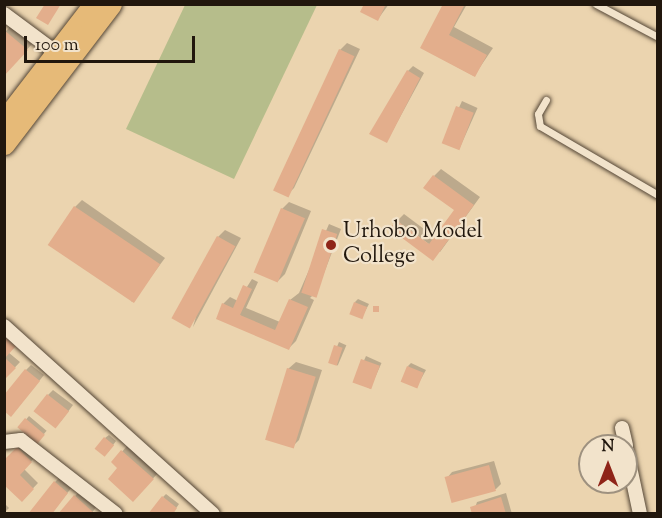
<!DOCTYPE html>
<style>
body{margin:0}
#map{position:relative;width:662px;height:518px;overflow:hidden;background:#ebd4af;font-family:"Sorts Mill Goudy",serif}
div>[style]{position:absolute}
.green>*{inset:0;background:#b6bd8b}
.shadow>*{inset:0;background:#0003;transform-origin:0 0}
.building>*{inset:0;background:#e3ae8c;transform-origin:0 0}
.roads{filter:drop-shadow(0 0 2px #544636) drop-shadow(0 0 2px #544636)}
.service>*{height:7px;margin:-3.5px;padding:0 3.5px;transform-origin:3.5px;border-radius:3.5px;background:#f2e3cb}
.minor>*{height:14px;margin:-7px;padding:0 7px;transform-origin:7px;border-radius:7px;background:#f2e3cb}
.trunk>*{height:21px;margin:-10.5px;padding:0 10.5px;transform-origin:10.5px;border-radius:10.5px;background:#e6ba78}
.dots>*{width:16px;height:16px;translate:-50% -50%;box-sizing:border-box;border:3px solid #f2e3cb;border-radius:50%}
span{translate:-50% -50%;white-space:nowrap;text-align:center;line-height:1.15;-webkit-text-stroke:4.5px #f2e3cb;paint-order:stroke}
.poi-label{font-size:22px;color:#21170d}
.left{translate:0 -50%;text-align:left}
.frame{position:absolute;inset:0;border:6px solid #21170d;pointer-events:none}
.north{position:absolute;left:578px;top:434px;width:60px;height:60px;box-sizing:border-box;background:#f2e3cb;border:2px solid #9e917f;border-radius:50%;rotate:0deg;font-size:16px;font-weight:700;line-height:24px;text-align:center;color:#21170d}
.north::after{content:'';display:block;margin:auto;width:21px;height:27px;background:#8f2418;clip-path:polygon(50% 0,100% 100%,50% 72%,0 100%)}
.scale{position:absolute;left:24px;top:36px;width:171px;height:27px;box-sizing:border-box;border:3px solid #21170d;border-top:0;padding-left:8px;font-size:18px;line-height:21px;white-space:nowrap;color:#21170d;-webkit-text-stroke:4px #f2e3cb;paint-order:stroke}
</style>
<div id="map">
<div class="green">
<i style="clip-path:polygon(185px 5px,317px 5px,234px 179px,126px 129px)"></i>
</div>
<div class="shadow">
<i style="clip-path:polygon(365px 4px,389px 4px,378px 19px)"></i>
<i style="clip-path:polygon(445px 4px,467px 4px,454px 27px,493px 48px,474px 76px,422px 48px)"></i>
<i style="clip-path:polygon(11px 26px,32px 44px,4px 75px,4px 33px)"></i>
<i style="clip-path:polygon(347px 43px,360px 49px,294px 188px,287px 195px,340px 50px)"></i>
<i style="clip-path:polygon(413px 66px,424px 73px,387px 141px,408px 71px)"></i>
<i style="left:462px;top:101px;width:17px;height:45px;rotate:24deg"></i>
<i style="clip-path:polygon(441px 169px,480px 197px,440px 252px,397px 221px,404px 214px,436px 238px,456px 210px,434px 176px)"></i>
<i style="clip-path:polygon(82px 200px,165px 258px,132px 302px,75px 207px)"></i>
<i style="clip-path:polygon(289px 202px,311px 211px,285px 274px,278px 281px,282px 209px)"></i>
<i style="clip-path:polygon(329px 224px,341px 229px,317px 291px,310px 298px,314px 300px,296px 341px,289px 348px,223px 304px,230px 297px,238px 301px,252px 279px,258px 282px,246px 308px,280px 322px,290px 300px,299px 293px)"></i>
<i style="clip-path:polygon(225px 230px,241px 238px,193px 327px,218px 237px)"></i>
<i style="clip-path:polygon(358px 299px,369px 304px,362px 317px,355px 302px)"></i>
<i style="clip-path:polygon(12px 334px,20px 340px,8px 352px,20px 362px,4px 379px,4px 341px)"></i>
<i style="left:339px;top:342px;width:8px;height:22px;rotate:23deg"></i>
<i style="left:366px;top:356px;width:17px;height:28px;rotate:24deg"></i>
<i style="clip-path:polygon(296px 362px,322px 370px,299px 440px,292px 447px,288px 369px)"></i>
<i style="clip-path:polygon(411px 363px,426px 370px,417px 386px,408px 366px)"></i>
<i style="clip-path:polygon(31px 365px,44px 375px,16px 410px,26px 370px)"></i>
<i style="clip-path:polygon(53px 390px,73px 405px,61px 421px,48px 395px)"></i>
<i style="left:29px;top:416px;width:23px;height:15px;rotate:40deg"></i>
<i style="clip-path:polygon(109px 435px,116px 441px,108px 452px,105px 438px)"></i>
<i style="clip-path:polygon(23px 443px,36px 456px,24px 469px,38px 483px,22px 500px,4px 463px)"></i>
<i style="clip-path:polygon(127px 446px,158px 473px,133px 500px,120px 468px,113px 462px)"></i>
<i style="clip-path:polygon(494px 461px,501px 484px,496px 489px,453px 501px,447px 478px,452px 472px)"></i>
<i style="clip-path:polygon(60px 477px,72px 487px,51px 514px,55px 482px)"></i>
<i style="clip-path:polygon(80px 491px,97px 506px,91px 514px,75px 496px)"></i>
<i style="clip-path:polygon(506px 493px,512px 514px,473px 514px,477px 502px)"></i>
<i style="clip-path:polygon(166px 494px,179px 504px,172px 514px,163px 497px)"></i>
<i style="clip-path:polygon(4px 503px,9px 508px,4px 513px)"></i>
</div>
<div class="building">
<i style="clip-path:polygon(45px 4px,61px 4px,48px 25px,36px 18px)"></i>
<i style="clip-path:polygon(364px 4px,386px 4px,378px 21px,360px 12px)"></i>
<i style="clip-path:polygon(443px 4px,465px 4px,449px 35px,487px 55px,475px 77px,420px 48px)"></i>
<i style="clip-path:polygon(4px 30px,28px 50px,4px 76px)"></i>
<i style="left:339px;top:49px;width:17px;height:156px;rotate:25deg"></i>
<i style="clip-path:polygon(407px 70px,420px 78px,387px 143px,369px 134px)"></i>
<i style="left:456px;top:106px;width:19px;height:40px;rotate:21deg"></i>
<i style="clip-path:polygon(433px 175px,474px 205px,433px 261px,390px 229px,396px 220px,429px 244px,454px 210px,423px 188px)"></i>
<i style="left:74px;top:206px;width:104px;height:47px;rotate:34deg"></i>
<i style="left:281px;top:208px;width:26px;height:70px;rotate:23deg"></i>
<i style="left:322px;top:229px;width:16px;height:67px;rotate:18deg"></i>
<i style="left:217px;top:236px;width:21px;height:94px;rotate:29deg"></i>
<i style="clip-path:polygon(243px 285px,252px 289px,240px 315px,275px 330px,289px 299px,308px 307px,289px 350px,216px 319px,222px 303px,233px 308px)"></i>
<i style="left:354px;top:302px;width:14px;height:13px;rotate:21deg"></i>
<i style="left:373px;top:306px;width:6px;height:6px"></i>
<i style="clip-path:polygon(6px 338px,16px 346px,5px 358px,16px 368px,4px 380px,4px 339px)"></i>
<i style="left:334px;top:345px;width:9px;height:19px;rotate:18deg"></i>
<i style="left:361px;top:359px;width:20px;height:25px;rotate:20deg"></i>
<i style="left:407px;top:366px;width:18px;height:17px;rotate:22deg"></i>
<i style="left:287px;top:368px;width:30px;height:75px;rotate:17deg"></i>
<i style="clip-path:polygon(25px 369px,40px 381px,11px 417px,4px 411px,4px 395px)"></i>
<i style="left:47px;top:394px;width:28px;height:22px;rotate:38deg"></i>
<i style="left:25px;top:418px;width:26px;height:12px;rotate:40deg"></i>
<i style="left:104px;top:437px;width:13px;height:15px;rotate:39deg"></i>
<i style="clip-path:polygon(17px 447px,32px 462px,20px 475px,34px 489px,22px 502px,4px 485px,4px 460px)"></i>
<i style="clip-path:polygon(121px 450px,154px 479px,133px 502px,108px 479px,117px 468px,111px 462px)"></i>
<i style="left:489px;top:465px;width:27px;height:46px;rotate:75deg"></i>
<i style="clip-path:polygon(54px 481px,68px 493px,52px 514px,28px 514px)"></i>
<i style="clip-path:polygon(74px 495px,93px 512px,92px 514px,58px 514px)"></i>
<i style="clip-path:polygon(162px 496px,177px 508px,173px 514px,148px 514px)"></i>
<i style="clip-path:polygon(501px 497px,506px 514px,472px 514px,470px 507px)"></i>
</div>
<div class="roads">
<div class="service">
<i style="left:596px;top:4px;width:70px;rotate:28deg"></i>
<i style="left:546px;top:100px;width:16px;rotate:120deg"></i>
<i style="left:538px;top:114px;width:12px;rotate:81deg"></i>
<i style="left:540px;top:126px;width:137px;rotate:30.3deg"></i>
</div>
<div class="minor">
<i style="left:4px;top:14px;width:67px;rotate:36.5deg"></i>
<i style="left:4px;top:326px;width:281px;rotate:42deg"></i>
<i style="left:622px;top:428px;width:18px;rotate:77deg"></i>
<i style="left:4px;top:442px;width:17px;rotate:-7deg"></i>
<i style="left:21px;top:440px;width:120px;rotate:37.9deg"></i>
<i style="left:626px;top:448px;width:67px;rotate:78deg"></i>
</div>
<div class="trunk">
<i style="left:4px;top:121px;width:148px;rotate:-52.4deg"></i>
<i style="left:4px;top:144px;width:176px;rotate:-52.6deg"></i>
</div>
</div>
<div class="dots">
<i style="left:331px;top:245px;background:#8f2418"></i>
</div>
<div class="poi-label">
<span class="left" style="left:343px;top:245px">Urhobo Model<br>College</span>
</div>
<div class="frame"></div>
<div class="north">N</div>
<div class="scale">100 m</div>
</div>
